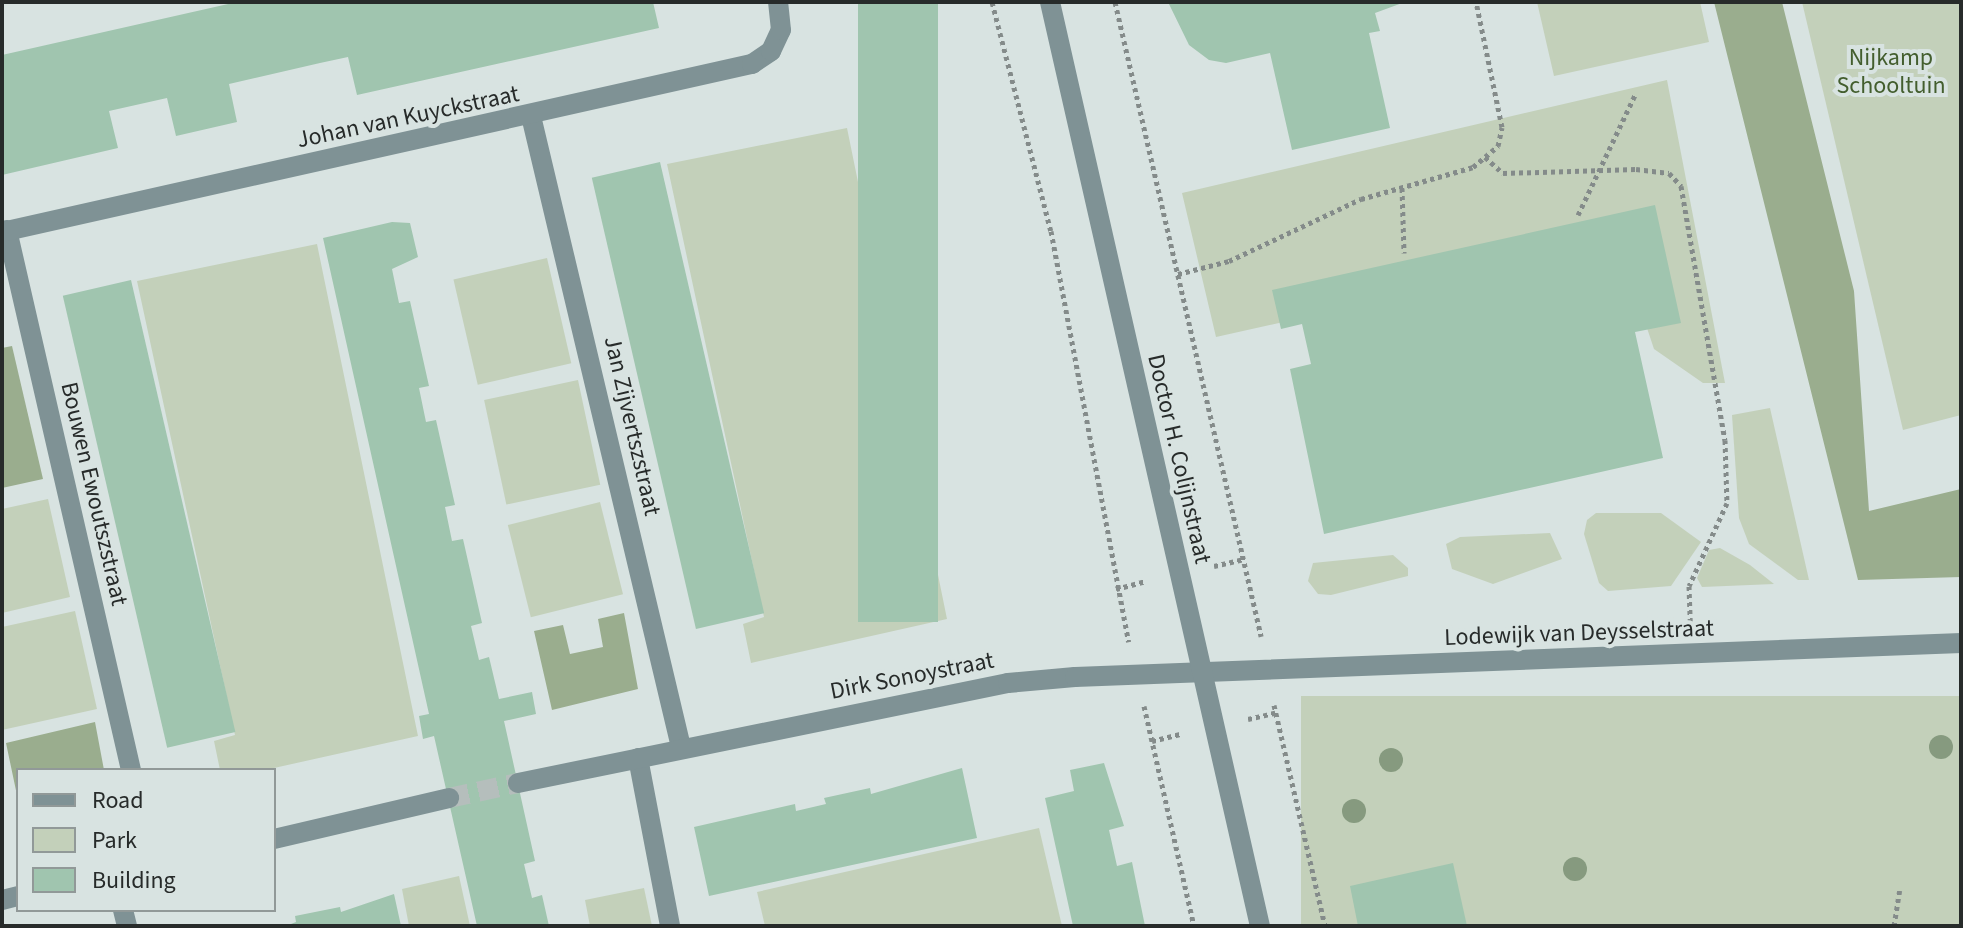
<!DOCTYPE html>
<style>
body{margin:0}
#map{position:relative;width:1963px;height:928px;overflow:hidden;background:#d8e3e1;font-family:"Source Sans 3",sans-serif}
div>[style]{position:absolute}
.green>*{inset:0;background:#c3d0ba;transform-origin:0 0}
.forest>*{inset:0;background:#9aad8e}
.building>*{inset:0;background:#a0c5af;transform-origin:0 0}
.minor-tunnel>*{height:20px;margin-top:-10px;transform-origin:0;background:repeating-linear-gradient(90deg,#b5bebc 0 20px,transparent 0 30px)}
.path>*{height:5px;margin-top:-2.5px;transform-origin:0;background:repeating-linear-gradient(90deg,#848b8a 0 4px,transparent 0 8px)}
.minor>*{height:20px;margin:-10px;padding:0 10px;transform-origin:10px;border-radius:10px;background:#7f9295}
.tertiary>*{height:20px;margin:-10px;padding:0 10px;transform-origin:10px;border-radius:10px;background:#7f9295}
.trees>*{width:24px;height:24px;margin:-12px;border-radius:50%;background:#869a7f}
span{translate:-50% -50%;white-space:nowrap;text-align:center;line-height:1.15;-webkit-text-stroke:8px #d8e3e1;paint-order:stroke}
.park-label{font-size:24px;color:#435e2e}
.street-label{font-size:24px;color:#272b2a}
.frame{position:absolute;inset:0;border:4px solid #272b2a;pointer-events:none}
.legend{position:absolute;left:16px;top:768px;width:260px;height:144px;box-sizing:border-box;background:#d8e3e1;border:2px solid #919998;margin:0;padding:10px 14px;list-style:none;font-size:24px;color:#272b2a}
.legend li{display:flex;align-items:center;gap:16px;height:40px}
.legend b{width:40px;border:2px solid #919998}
</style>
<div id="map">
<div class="green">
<i style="clip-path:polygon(1537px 2px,1700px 2px,1709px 42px,1554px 76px)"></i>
<i style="clip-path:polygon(1802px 2px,1961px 2px,1961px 415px,1903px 430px)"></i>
<i style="clip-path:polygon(1667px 80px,1725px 383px,1703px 383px,1654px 349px,1620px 247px,1216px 337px,1182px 193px)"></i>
<i style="clip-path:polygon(847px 128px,947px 619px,751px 663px,743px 624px,764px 617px,667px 164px)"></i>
<i style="clip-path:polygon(317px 244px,418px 736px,265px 770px,220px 770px,214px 741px,235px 735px,137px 281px)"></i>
<i style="left:547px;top:258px;width:108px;height:96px;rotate:77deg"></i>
<i style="left:578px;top:380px;width:107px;height:96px;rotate:78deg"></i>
<i style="clip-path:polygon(1770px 408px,1809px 580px,1798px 580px,1749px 544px,1739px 518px,1732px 415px)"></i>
<i style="clip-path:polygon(48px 499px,70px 597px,2px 613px,2px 509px)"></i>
<i style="left:600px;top:502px;width:95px;height:95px;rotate:76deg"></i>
<i style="clip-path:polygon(1596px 513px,1661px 513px,1701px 542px,1671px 586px,1608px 591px,1599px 583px,1584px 534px,1587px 520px)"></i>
<i style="clip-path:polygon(1550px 533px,1562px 559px,1493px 584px,1452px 569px,1446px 544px,1460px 537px)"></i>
<i style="clip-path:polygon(1720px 548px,1750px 565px,1774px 584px,1702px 587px,1697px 578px,1709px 550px)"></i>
<i style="clip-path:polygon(1393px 555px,1408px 568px,1408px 576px,1331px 595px,1318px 594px,1308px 581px,1313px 563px)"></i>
<i style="clip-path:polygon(75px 611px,97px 709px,2px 730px,2px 627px)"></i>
<i style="left:1961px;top:696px;width:230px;height:660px;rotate:90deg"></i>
<i style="clip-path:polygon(1039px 828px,1062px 926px,765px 926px,757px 892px)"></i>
<i style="clip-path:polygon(459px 876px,470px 926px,409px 926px,402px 889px)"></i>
<i style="clip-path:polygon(644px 888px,652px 926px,590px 926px,585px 900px)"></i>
</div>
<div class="forest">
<i style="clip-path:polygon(1714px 2px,1782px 2px,1854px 291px,1869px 511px,1961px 489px,1961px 577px,1858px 580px)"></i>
<i style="clip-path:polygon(12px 346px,43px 479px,2px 488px,2px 348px)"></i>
<i style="clip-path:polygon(624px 613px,638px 689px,552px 710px,534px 631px,563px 625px,570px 654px,603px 647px,598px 619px)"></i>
<i style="clip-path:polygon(95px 722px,104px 770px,18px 770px,18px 800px,6px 743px)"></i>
</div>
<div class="building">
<i style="clip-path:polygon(237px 2px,653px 2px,659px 28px,357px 95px,348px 57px,320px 63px,229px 84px,237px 122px,176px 136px,167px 98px,109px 111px,118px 148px,2px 175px,2px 55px)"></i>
<i style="left:858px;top:2px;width:80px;height:620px"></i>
<i style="clip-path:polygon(1168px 2px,1405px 2px,1375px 13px,1380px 31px,1369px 33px,1390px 128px,1292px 150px,1270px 53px,1226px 63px,1209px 60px,1189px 45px)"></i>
<i style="left:660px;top:162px;width:463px;height:70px;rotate:77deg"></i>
<i style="clip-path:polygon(1655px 205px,1681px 323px,1635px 332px,1663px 458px,1324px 534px,1290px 369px,1311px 364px,1302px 324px,1281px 329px,1272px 290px)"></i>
<i style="clip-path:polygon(392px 222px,410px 223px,418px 257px,392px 269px,399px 303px,410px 301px,429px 386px,419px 388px,426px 422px,436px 420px,455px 505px,445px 507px,452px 541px,463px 539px,482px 623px,471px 626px,479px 660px,489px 657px,499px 699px,532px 692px,536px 714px,504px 721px,535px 861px,524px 864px,532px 898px,542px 895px,549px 926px,477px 926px,434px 736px,423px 739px,419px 716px,429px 714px,323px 238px)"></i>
<i style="left:131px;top:280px;width:464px;height:70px;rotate:77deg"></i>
<i style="clip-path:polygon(1104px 763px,1124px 826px,1109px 830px,1117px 866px,1132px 862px,1145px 926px,1073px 926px,1045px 798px,1074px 791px,1070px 770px)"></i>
<i style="clip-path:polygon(962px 768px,977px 838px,709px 896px,694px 827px,795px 804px,796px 811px,826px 804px,824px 798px,870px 788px,871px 794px)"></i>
<i style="clip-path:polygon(1453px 863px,1467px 926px,1358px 926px,1350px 886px)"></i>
<i style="clip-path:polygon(394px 894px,401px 926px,286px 926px,296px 922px,295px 916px,340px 907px,341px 912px)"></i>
</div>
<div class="minor-tunnel">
<i style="left:449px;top:798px;width:71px;rotate:-12.3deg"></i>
</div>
<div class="path">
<i style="left:992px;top:2px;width:236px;rotate:75.6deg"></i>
<i style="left:1051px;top:231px;width:418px;rotate:79.3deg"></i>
<i style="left:1115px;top:2px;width:651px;rotate:77.03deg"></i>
<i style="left:1485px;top:157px;width:24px;rotate:42deg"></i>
<i style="left:1503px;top:173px;width:133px;rotate:-1.7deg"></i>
<i style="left:1636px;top:169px;width:33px;rotate:7deg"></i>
<i style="left:1669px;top:173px;width:18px;rotate:47deg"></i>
<i style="left:1681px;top:186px;width:258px;rotate:80.2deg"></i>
<i style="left:1725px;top:440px;width:63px;rotate:88.2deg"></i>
<i style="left:1727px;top:503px;width:91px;rotate:114.6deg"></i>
<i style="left:1689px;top:586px;width:35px;rotate:88deg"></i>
<i style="left:1402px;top:188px;width:65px;rotate:88.2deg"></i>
<i style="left:1578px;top:215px;width:133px;rotate:-64.6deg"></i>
<i style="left:1178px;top:274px;width:53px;rotate:-14.3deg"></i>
<i style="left:1229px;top:261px;width:146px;rotate:-25.2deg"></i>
<i style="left:1361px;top:199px;width:116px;rotate:-15.9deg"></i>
<i style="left:1473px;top:167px;width:33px;rotate:-40deg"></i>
<i style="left:1498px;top:146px;width:19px;rotate:-78deg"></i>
<i style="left:1502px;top:127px;width:128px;rotate:-101.7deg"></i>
<i style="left:1214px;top:566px;width:31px;rotate:-13deg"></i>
<i style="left:1116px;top:589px;width:31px;rotate:-15deg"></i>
<i style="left:1274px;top:705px;width:227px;rotate:77deg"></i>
<i style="left:1144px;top:706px;width:226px;rotate:77.2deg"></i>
<i style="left:1248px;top:719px;width:28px;rotate:-13deg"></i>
<i style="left:1152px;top:741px;width:29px;rotate:-14deg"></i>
<i style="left:1894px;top:926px;width:36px;rotate:-81deg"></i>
</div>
<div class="minor">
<i style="left:531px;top:116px;width:649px;rotate:76.63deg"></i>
<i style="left:7px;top:230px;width:554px;rotate:77.07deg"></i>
<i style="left:2px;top:232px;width:769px;rotate:-12.63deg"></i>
<i style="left:752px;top:64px;width:23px;rotate:-34deg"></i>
<i style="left:771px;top:51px;width:23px;rotate:-65deg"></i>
<i style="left:781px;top:30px;width:28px;rotate:-96deg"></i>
<i style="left:638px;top:758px;width:171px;rotate:79.2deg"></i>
<i style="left:518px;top:783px;width:500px;rotate:-11.53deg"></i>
<i style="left:1008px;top:683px;width:67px;rotate:-5.1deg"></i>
<i style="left:1075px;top:677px;width:887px;rotate:-2.2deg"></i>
<i style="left:274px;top:839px;width:180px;rotate:-13.2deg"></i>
<i style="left:2px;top:900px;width:16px;rotate:-14deg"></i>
<i style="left:123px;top:910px;width:16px;rotate:76deg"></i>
</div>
<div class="tertiary">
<i style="left:1050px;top:2px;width:948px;rotate:77.2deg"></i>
</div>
<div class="trees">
<i style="left:1941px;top:747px"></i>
<i style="left:1391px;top:760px"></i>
<i style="left:1354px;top:811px"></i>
<i style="left:1575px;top:869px"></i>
</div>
<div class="park-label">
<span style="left:1891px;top:72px">Nijkamp<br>Schooltuin</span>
</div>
<div class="street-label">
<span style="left:408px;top:117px;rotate:-12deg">Johan van Kuyckstraat</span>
<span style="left:632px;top:426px;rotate:77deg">Jan Zijvertszstraat</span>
<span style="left:1179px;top:459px;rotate:77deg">Doctor H. Colijnstraat</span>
<span style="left:94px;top:494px;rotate:77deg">Bouwen Ewoutszstraat</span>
<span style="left:1579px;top:633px;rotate:-2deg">Lodewijk van Deysselstraat</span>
<span style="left:912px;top:676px;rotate:-11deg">Dirk Sonoystraat</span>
</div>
<div class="frame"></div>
<ul class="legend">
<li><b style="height:10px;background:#7f9295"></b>Road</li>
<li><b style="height:22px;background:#c3d0ba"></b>Park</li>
<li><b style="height:22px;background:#a0c5af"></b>Building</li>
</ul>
</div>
